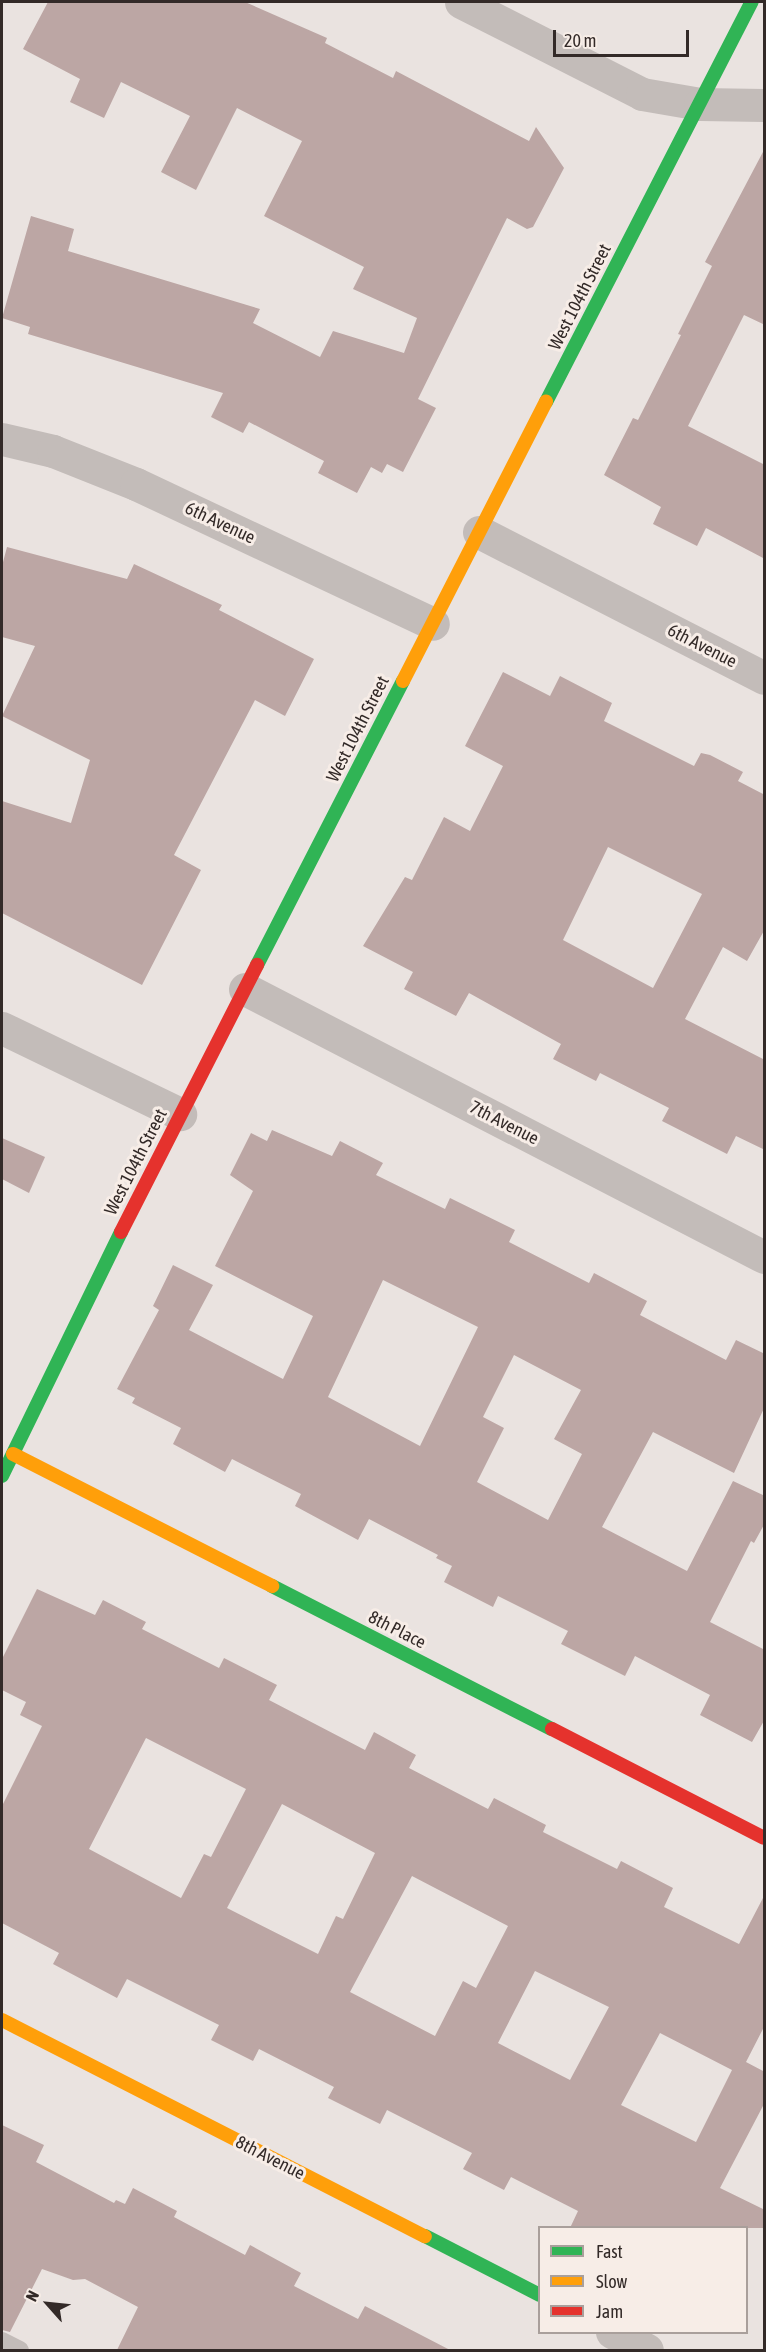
<!DOCTYPE html>
<style>
body{margin:0}
#map{position:relative;width:766px;height:2352px;overflow:hidden;background:#eae3e0;font-family:"Asap Condensed",sans-serif}
div>[style]{position:absolute}
.building>*{inset:0;background:#bca6a4}
.lane>*{height:18px;margin:-9px;padding:0 9px;transform-origin:9px;border-radius:9px;background:#c3bcb9}
.street>*{height:33px;margin:-16.5px;padding:0 16.5px;transform-origin:16.5px;border-radius:16.5px;background:#c3bcb9}
.fast>*{height:14px;margin:-7px;padding:0 7px;transform-origin:7px;border-radius:7px;background:#30b455}
.slow>*{height:14px;margin:-7px;padding:0 7px;transform-origin:7px;border-radius:7px;background:#ff9f0a}
.jam>*{height:14px;margin:-7px;padding:0 7px;transform-origin:7px;border-radius:7px;background:#e5322d}
span{translate:-50% -50%;white-space:nowrap;text-align:center;line-height:1.15;-webkit-text-stroke:6px #f7ede7;paint-order:stroke}
.street-label{font-size:18px;color:#332a28}
.frame{position:absolute;inset:0;border:3px solid #332a28;pointer-events:none}
.legend{position:absolute;left:538px;top:2226px;width:210px;height:108px;box-sizing:border-box;background:#f7ede7;border:2px solid #a99f9b;margin:0;padding:8px 10px;list-style:none;font-size:18px;color:#332a28}
.legend li{display:flex;align-items:center;gap:12px;height:30px}
.legend b{width:30px;border:2px solid #a99f9b}
.north{position:absolute;left:18px;top:2274px;width:60px;height:60px;-webkit-text-stroke:4px #f7ede7;paint-order:stroke;rotate:297deg;font-size:16px;font-weight:700;line-height:24px;text-align:center;color:#332a28}
.north::after{content:'';display:block;margin:auto;width:21px;height:27px;background:#332a28;clip-path:polygon(50% 0,100% 100%,50% 72%,0 100%)}
.scale{position:absolute;left:553px;top:30px;width:136px;height:27px;box-sizing:border-box;border:3px solid #332a28;border-top:0;padding-left:8px;font-size:18px;line-height:21px;white-space:nowrap;color:#332a28;-webkit-text-stroke:4px #f7ede7;paint-order:stroke}
</style>
<div id="map">
<div class="building">
<i style="clip-path:polygon(48px 2px,245px 2px,327px 38px,325px 43px,393px 78px,396px 71px,529px 141px,536px 127px,564px 168px,533px 227px,527px 229px,507px 218px,418px 399px,436px 408px,403px 472px,387px 464px,382px 473px,371px 467px,357px 493px,318px 473px,324px 461px,249px 422px,243px 433px,211px 417px,223px 393px,28px 334px,30px 327px,2px 318px,31px 216px,74px 229px,68px 251px,260px 309px,253px 323px,320px 357px,333px 331px,404px 353px,417px 318px,353px 289px,364px 267px,264px 216px,302px 141px,237px 108px,196px 190px,161px 172px,190px 116px,121px 82px,104px 118px,70px 102px,80px 79px,23px 49px)"></i>
<i style="clip-path:polygon(765px 148px,765px 325px,744px 315px,688px 426px,765px 465px,765px 559px,706px 528px,697px 546px,653px 524px,661px 507px,604px 475px,633px 418px,638px 420px,681px 335px,678px 334px,712px 266px,705px 262px)"></i>
<i style="clip-path:polygon(7px 547px,127px 579px,134px 564px,222px 605px,219px 610px,314px 659px,285px 716px,255px 700px,174px 855px,201px 870px,142px 985px,2px 913px,2px 801px,71px 823px,90px 760px,2px 716px,35px 646px,2px 637px,2px 566px)"></i>
<i style="clip-path:polygon(evenodd,503px 672px,550px 696px,560px 676px,612px 703px,604px 721px,694px 766px,701px 753px,710px 755px,743px 772px,738px 781px,765px 795px,765px 929px,747px 961px,723px 947px,685px 1019px,765px 1060px,765px 1150px,736px 1136px,727px 1154px,662px 1121px,669px 1108px,600px 1073px,596px 1081px,553px 1059px,561px 1044px,469px 993px,456px 1016px,404px 989px,413px 972px,363px 946px,405px 877px,412px 880px,444px 817px,470px 831px,503px 766px,465px 746px,503px 672px,608px 847px,702px 894px,653px 988px,563px 940px,608px 847px)"></i>
<i style="clip-path:polygon(evenodd,272px 1130px,332px 1156px,340px 1141px,383px 1163px,376px 1175px,445px 1209px,450px 1198px,515px 1230px,509px 1242px,589px 1283px,594px 1273px,647px 1301px,640px 1315px,726px 1360px,736px 1340px,765px 1354px,765px 1406px,734px 1473px,653px 1432px,602px 1527px,687px 1571px,733px 1481px,765px 1496px,765px 1523px,754px 1543px,751px 1541px,710px 1622px,765px 1650px,765px 1719px,752px 1742px,700px 1715px,710px 1695px,635px 1656px,625px 1676px,561px 1644px,568px 1631px,498px 1596px,493px 1607px,444px 1582px,452px 1566px,436px 1558px,438px 1555px,369px 1519px,358px 1540px,295px 1506px,301px 1494px,232px 1459px,225px 1472px,173px 1444px,181px 1428px,132px 1403px,135px 1398px,117px 1389px,159px 1310px,153px 1306px,173px 1265px,213px 1285px,189px 1330px,283px 1379px,313px 1316px,215px 1266px,253px 1191px,230px 1175px,251px 1133px,267px 1141px,272px 1130px,383px 1280px,478px 1327px,420px 1446px,328px 1397px,383px 1280px,272px 1130px,514px 1355px,581px 1390px,554px 1439px,582px 1454px,548px 1520px,477px 1482px,504px 1428px,483px 1417px,514px 1355px)"></i>
<i style="clip-path:polygon(2px 1138px,45px 1157px,29px 1193px,2px 1179px)"></i>
<i style="clip-path:polygon(evenodd,37px 1589px,95px 1615px,103px 1600px,146px 1622px,142px 1629px,219px 1668px,224px 1658px,277px 1685px,269px 1700px,365px 1750px,374px 1732px,416px 1755px,409px 1768px,488px 1809px,494px 1798px,546px 1825px,543px 1832px,617px 1869px,621px 1861px,673px 1888px,664px 1907px,739px 1944px,765px 1894px,765px 2025px,746px 2062px,765px 2072px,765px 2102px,720px 2188px,765px 2210px,765px 2228px,570px 2228px,578px 2211px,511px 2177px,504px 2190px,463px 2169px,472px 2153px,387px 2110px,380px 2124px,328px 2098px,334px 2087px,259px 2049px,253px 2061px,211px 2040px,219px 2025px,127px 1979px,117px 1998px,53px 1964px,59px 1953px,2px 1923px,2px 1806px,42px 1726px,20px 1715px,26px 1702px,2px 1690px,2px 1659px,37px 1589px,146px 1738px,246px 1789px,211px 1857px,204px 1854px,181px 1898px,89px 1849px,146px 1738px,37px 1589px,282px 1804px,375px 1853px,343px 1919px,336px 1916px,318px 1954px,227px 1908px,282px 1804px,37px 1589px,412px 1876px,508px 1926px,476px 1988px,463px 1981px,435px 2036px,350px 1992px,412px 1876px,37px 1589px,535px 1971px,609px 2007px,570px 2080px,498px 2043px,535px 1971px,37px 1589px,660px 2033px,732px 2070px,696px 2142px,621px 2105px,660px 2033px)"></i>
<i style="clip-path:polygon(2px 2125px,44px 2145px,36px 2162px,114px 2203px,116px 2200px,125px 2204px,133px 2188px,177px 2211px,174px 2217px,245px 2255px,250px 2245px,301px 2273px,294px 2286px,358px 2319px,365px 2306px,450px 2350px,117px 2350px,138px 2307px,85px 2279px,73px 2280px,42px 2269px,10px 2332px,2px 2330px)"></i>
</div>
<div class="lane">
<i style="left:2px;top:2341px;width:20px;rotate:27deg"></i>
</div>
<div class="street">
<i style="left:461px;top:2px;width:203px;rotate:26.9deg"></i>
<i style="left:642px;top:94px;width:59px;rotate:9.8deg"></i>
<i style="left:700px;top:104px;width:64px;rotate:0.9deg"></i>
<i style="left:2px;top:439px;width:52px;rotate:13.2deg"></i>
<i style="left:53px;top:451px;width:89px;rotate:21.7deg"></i>
<i style="left:136px;top:484px;width:328px;rotate:25.2deg"></i>
<i style="left:479px;top:532px;width:320px;rotate:27.1deg"></i>
<i style="left:245px;top:989px;width:584px;rotate:27.31deg"></i>
<i style="left:2px;top:1028px;width:198px;rotate:25.8deg"></i>
<i style="left:612px;top:2332px;width:39px;rotate:27deg"></i>
</div>
<div class="fast">
<i style="left:546px;top:402px;width:450px;rotate:-62.8deg"></i>
<i style="left:257px;top:965px;width:319px;rotate:-62.8deg"></i>
<i style="left:2px;top:1476px;width:271px;rotate:-64deg"></i>
<i style="left:272px;top:1586px;width:314px;rotate:27.1deg"></i>
<i style="left:425px;top:2236px;width:129px;rotate:27.2deg"></i>
</div>
<div class="slow">
<i style="left:403px;top:681px;width:314px;rotate:-62.9deg"></i>
<i style="left:13px;top:1454px;width:291px;rotate:27deg"></i>
<i style="left:2px;top:2020px;width:475px;rotate:27.1deg"></i>
</div>
<div class="jam">
<i style="left:121px;top:1232px;width:300px;rotate:-63deg"></i>
<i style="left:552px;top:1729px;width:238px;rotate:27.2deg"></i>
</div>
<div class="street-label">
<span style="left:580px;top:297px;rotate:-63deg">West 104th Street</span>
<span style="left:220px;top:523px;rotate:25deg">6th Avenue</span>
<span style="left:702px;top:646px;rotate:27deg">6th Avenue</span>
<span style="left:358px;top:729px;rotate:-63deg">West 104th Street</span>
<span style="left:504px;top:1123px;rotate:27deg">7th Avenue</span>
<span style="left:136px;top:1162px;rotate:-63deg">West 104th Street</span>
<span style="left:397px;top:1630px;rotate:27deg">8th Place</span>
<span style="left:270px;top:2158px;rotate:27deg">8th Avenue</span>
</div>
<div class="frame"></div>
<ul class="legend">
<li><b style="height:8px;background:#30b455"></b>Fast</li>
<li><b style="height:8px;background:#ff9f0a"></b>Slow</li>
<li><b style="height:8px;background:#e5322d"></b>Jam</li>
</ul>
<div class="north">N</div>
<div class="scale">20 m</div>
</div>
